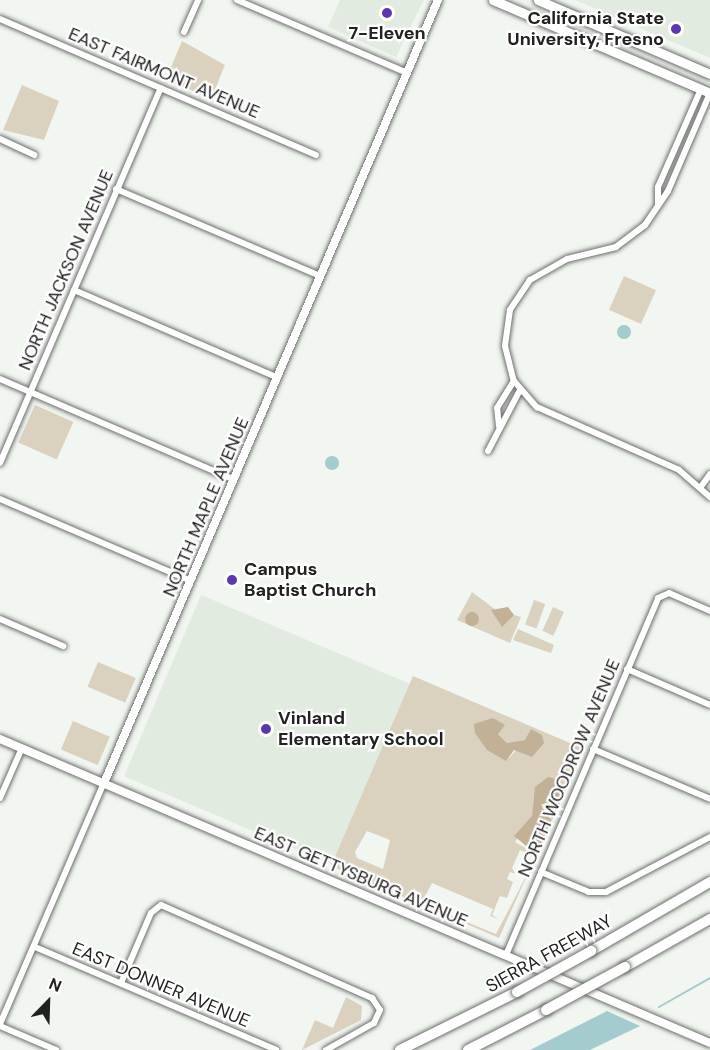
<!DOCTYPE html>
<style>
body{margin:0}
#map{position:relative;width:710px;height:1050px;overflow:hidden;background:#f2f6f1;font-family:"DM Sans",sans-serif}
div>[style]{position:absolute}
.built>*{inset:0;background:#e2ebe0;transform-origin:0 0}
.green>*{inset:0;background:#dbd1bf;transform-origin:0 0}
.forest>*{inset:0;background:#c1b196}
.round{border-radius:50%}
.water>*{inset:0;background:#a4cbcd}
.stream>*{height:2px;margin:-1px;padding:0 1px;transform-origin:1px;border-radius:1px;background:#a4cbcd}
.roads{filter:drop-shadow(0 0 2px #6c6f6b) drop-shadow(0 0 2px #6c6f6b)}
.minor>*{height:6px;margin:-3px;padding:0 3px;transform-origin:3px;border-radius:3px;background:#fff}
.tertiary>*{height:8px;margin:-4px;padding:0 4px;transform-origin:4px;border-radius:4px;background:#fff}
.primary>*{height:9px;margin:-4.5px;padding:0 4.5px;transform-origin:4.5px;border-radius:4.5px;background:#fff}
.motorway>*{height:10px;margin:-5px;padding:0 5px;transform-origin:5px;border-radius:5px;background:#fff}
.bridges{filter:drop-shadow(0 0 2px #6c6f6b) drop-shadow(0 0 2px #6c6f6b)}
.motorway-bridge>*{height:10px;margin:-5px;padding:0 5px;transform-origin:5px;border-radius:5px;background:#fff}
.dots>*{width:16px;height:16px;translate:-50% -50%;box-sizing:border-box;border:3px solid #fff;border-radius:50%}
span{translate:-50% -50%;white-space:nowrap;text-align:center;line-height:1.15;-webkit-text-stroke:4.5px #fff;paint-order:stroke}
.poi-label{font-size:18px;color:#212220;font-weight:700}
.right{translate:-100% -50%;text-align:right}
.left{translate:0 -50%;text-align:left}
.street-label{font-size:18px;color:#212220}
.north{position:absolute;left:18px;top:972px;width:60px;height:60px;-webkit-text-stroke:4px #fff;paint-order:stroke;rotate:23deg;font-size:16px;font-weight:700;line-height:24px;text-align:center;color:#212220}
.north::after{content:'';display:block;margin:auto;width:21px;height:27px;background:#212220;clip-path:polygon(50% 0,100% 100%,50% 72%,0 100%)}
</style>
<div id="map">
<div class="built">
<i style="clip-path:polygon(340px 0,424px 0,396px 57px,328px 27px)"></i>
<i style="clip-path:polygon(575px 0,710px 0,710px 58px)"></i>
<i style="left:201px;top:595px;width:227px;height:197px;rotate:23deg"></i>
</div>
<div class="green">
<i style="clip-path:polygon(182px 41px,225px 65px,211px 99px,166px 79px)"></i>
<i style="clip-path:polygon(22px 85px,59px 101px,44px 140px,3px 130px)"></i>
<i style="left:624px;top:276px;width:35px;height:37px;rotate:24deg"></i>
<i style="left:35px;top:405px;width:42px;height:41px;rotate:24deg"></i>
<i style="clip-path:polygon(472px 592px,496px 610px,521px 617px,510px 643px,457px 620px)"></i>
<i style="left:534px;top:600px;width:12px;height:26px;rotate:20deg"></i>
<i style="left:553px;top:607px;width:12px;height:26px;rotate:24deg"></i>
<i style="clip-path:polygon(518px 629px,554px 645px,551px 653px,513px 640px)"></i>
<i style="left:98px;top:662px;width:41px;height:27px;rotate:23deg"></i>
<i style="clip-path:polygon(evenodd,413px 676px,584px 749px,499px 938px,331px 866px,413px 676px,498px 734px,507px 743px,525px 740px,509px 758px,483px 738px,498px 734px,413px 676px,534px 795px,550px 817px,536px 854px,515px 842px,533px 816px,534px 795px,413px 676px,367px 831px,390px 840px,383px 869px,357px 858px,355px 852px,367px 831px,413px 676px,520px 850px,536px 857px,496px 934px,435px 909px,438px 903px,422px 902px,432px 883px,493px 909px,490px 916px,498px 919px,492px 915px,500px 896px,507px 898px,513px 882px,507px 879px,510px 872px,516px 874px,512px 868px,520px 850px)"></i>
<i style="left:73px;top:721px;width:40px;height:31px;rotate:23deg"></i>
<i style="clip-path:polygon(346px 997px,362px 1006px,361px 1020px,302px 1050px,315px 1020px,333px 1028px)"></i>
</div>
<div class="forest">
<i style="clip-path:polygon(508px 607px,514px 615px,502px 627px,491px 610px)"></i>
<i class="round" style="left:465px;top:612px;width:14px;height:14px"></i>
<i style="clip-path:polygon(493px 718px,505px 725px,498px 734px,507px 743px,525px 740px,531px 729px,542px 735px,544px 743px,532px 757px,514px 750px,506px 761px,487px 750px,475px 733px,474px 724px)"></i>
<i style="clip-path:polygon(548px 777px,556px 779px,561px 800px,555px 813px,541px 805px,551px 820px,536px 854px,514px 836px,532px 816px,535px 787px)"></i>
</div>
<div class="water">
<i class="round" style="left:617px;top:325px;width:14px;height:14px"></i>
<i class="round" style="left:325px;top:456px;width:14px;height:14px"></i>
<i style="clip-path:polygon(607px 1011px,640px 1026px,590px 1050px,530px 1050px)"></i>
</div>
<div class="stream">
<i style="left:659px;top:1007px;width:59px;rotate:-29.6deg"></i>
</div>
<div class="roads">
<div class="minor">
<i style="left:237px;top:0;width:185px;rotate:23.2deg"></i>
<i style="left:0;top:19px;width:344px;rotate:23.3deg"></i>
<i style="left:184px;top:32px;width:35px;rotate:-66deg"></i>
<i style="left:710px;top:93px;width:107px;rotate:113.2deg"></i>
<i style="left:668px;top:191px;width:41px;rotate:124.1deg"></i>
<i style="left:645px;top:225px;width:36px;rotate:143deg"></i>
<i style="left:616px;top:247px;width:50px;rotate:166.2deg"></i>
<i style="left:567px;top:259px;width:43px;rotate:150.4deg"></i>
<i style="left:530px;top:280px;width:36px;rotate:124deg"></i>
<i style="left:510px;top:310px;width:36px;rotate:98deg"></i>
<i style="left:505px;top:346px;width:36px;rotate:76deg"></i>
<i style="left:514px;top:381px;width:35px;rotate:49deg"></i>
<i style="left:537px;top:407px;width:155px;rotate:23.9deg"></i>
<i style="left:679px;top:470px;width:41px;rotate:41.1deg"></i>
<i style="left:0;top:139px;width:38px;rotate:25deg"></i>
<i style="left:116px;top:189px;width:222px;rotate:23.1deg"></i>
<i style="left:658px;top:203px;width:16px;rotate:-90deg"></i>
<i style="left:658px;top:187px;width:107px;rotate:-66.3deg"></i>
<i style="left:74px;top:290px;width:222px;rotate:23.3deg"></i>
<i style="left:0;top:379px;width:255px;rotate:23.3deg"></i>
<i style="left:499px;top:426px;width:18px;rotate:-96deg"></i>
<i style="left:497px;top:408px;width:32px;rotate:-58deg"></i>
<i style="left:488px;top:451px;width:69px;rotate:-62.3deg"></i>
<i style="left:0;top:463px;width:408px;rotate:-66.8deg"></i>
<i style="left:700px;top:488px;width:17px;rotate:-54deg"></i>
<i style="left:0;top:499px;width:208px;rotate:23.2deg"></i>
<i style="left:0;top:619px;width:69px;rotate:23.2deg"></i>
<i style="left:627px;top:669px;width:90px;rotate:23.4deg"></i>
<i style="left:593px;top:749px;width:127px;rotate:23.1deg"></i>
<i style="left:0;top:798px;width:55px;rotate:-66.3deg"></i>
<i style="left:541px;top:872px;width:52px;rotate:22.6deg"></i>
<i style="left:589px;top:892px;width:17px"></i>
<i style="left:606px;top:892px;width:118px;rotate:-27.9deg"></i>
<i style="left:35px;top:947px;width:262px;rotate:23.1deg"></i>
<i style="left:506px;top:955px;width:388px;rotate:-66.9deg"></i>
<i style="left:658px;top:598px;width:12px;rotate:-24deg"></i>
<i style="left:669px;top:593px;width:45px;rotate:23.7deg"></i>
<i style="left:121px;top:983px;width:76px;rotate:-66.8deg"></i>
<i style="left:151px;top:913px;width:13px;rotate:-39deg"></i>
<i style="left:161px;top:905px;width:231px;rotate:23.8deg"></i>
<i style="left:372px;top:998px;width:14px;rotate:56deg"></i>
<i style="left:380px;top:1010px;width:14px;rotate:115deg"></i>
<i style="left:374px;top:1023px;width:55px;rotate:150.6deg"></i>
<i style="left:0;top:1024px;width:262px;rotate:-66.7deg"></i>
<i style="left:0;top:1026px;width:61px;rotate:23.2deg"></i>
</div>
<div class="tertiary">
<i style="left:0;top:739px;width:772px;rotate:23.18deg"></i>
<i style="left:104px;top:783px;width:851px;rotate:-66.9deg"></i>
</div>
<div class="primary">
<i style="left:493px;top:0;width:236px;rotate:23.2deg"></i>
<i style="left:538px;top:0;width:187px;rotate:23.3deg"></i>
</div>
<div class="motorway">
<i style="left:591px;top:951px;width:138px;rotate:-30.1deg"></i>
<i style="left:625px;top:967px;width:98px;rotate:-29.5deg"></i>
<i style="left:400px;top:1050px;width:131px;rotate:-26.4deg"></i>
<i style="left:468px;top:1050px;width:88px;rotate:-27.1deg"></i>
</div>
</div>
<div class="bridges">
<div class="motorway-bridge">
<i style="left:517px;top:992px;width:85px;rotate:-29deg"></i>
<i style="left:546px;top:1010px;width:90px;rotate:-28.6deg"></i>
</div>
</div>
<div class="dots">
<i style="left:387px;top:13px;background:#5b37af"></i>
<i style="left:676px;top:29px;background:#5b37af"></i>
<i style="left:232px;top:580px;background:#5b37af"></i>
<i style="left:266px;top:729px;background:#5b37af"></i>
</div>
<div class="poi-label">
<span class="right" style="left:664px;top:29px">California State<br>University, Fresno</span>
<span style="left:387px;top:33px">7-Eleven</span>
<span class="left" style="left:244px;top:580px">Campus<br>Baptist Church</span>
<span class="left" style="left:278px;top:729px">Vinland<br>Elementary School</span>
</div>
<div class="street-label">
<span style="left:164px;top:73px;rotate:23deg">EAST FAIRMONT AVENUE</span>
<span style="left:66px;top:270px;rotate:-67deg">NORTH JACKSON AVENUE</span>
<span style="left:206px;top:507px;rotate:-67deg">NORTH MAPLE AVENUE</span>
<span style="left:569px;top:768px;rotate:-67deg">NORTH WOODROW AVENUE</span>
<span style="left:361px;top:877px;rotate:23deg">EAST GETTYSBURG AVENUE</span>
<span style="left:549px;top:954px;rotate:-29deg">SIERRA FREEWAY</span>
<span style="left:161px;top:985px;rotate:23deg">EAST DONNER AVENUE</span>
</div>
<div class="north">N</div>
</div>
